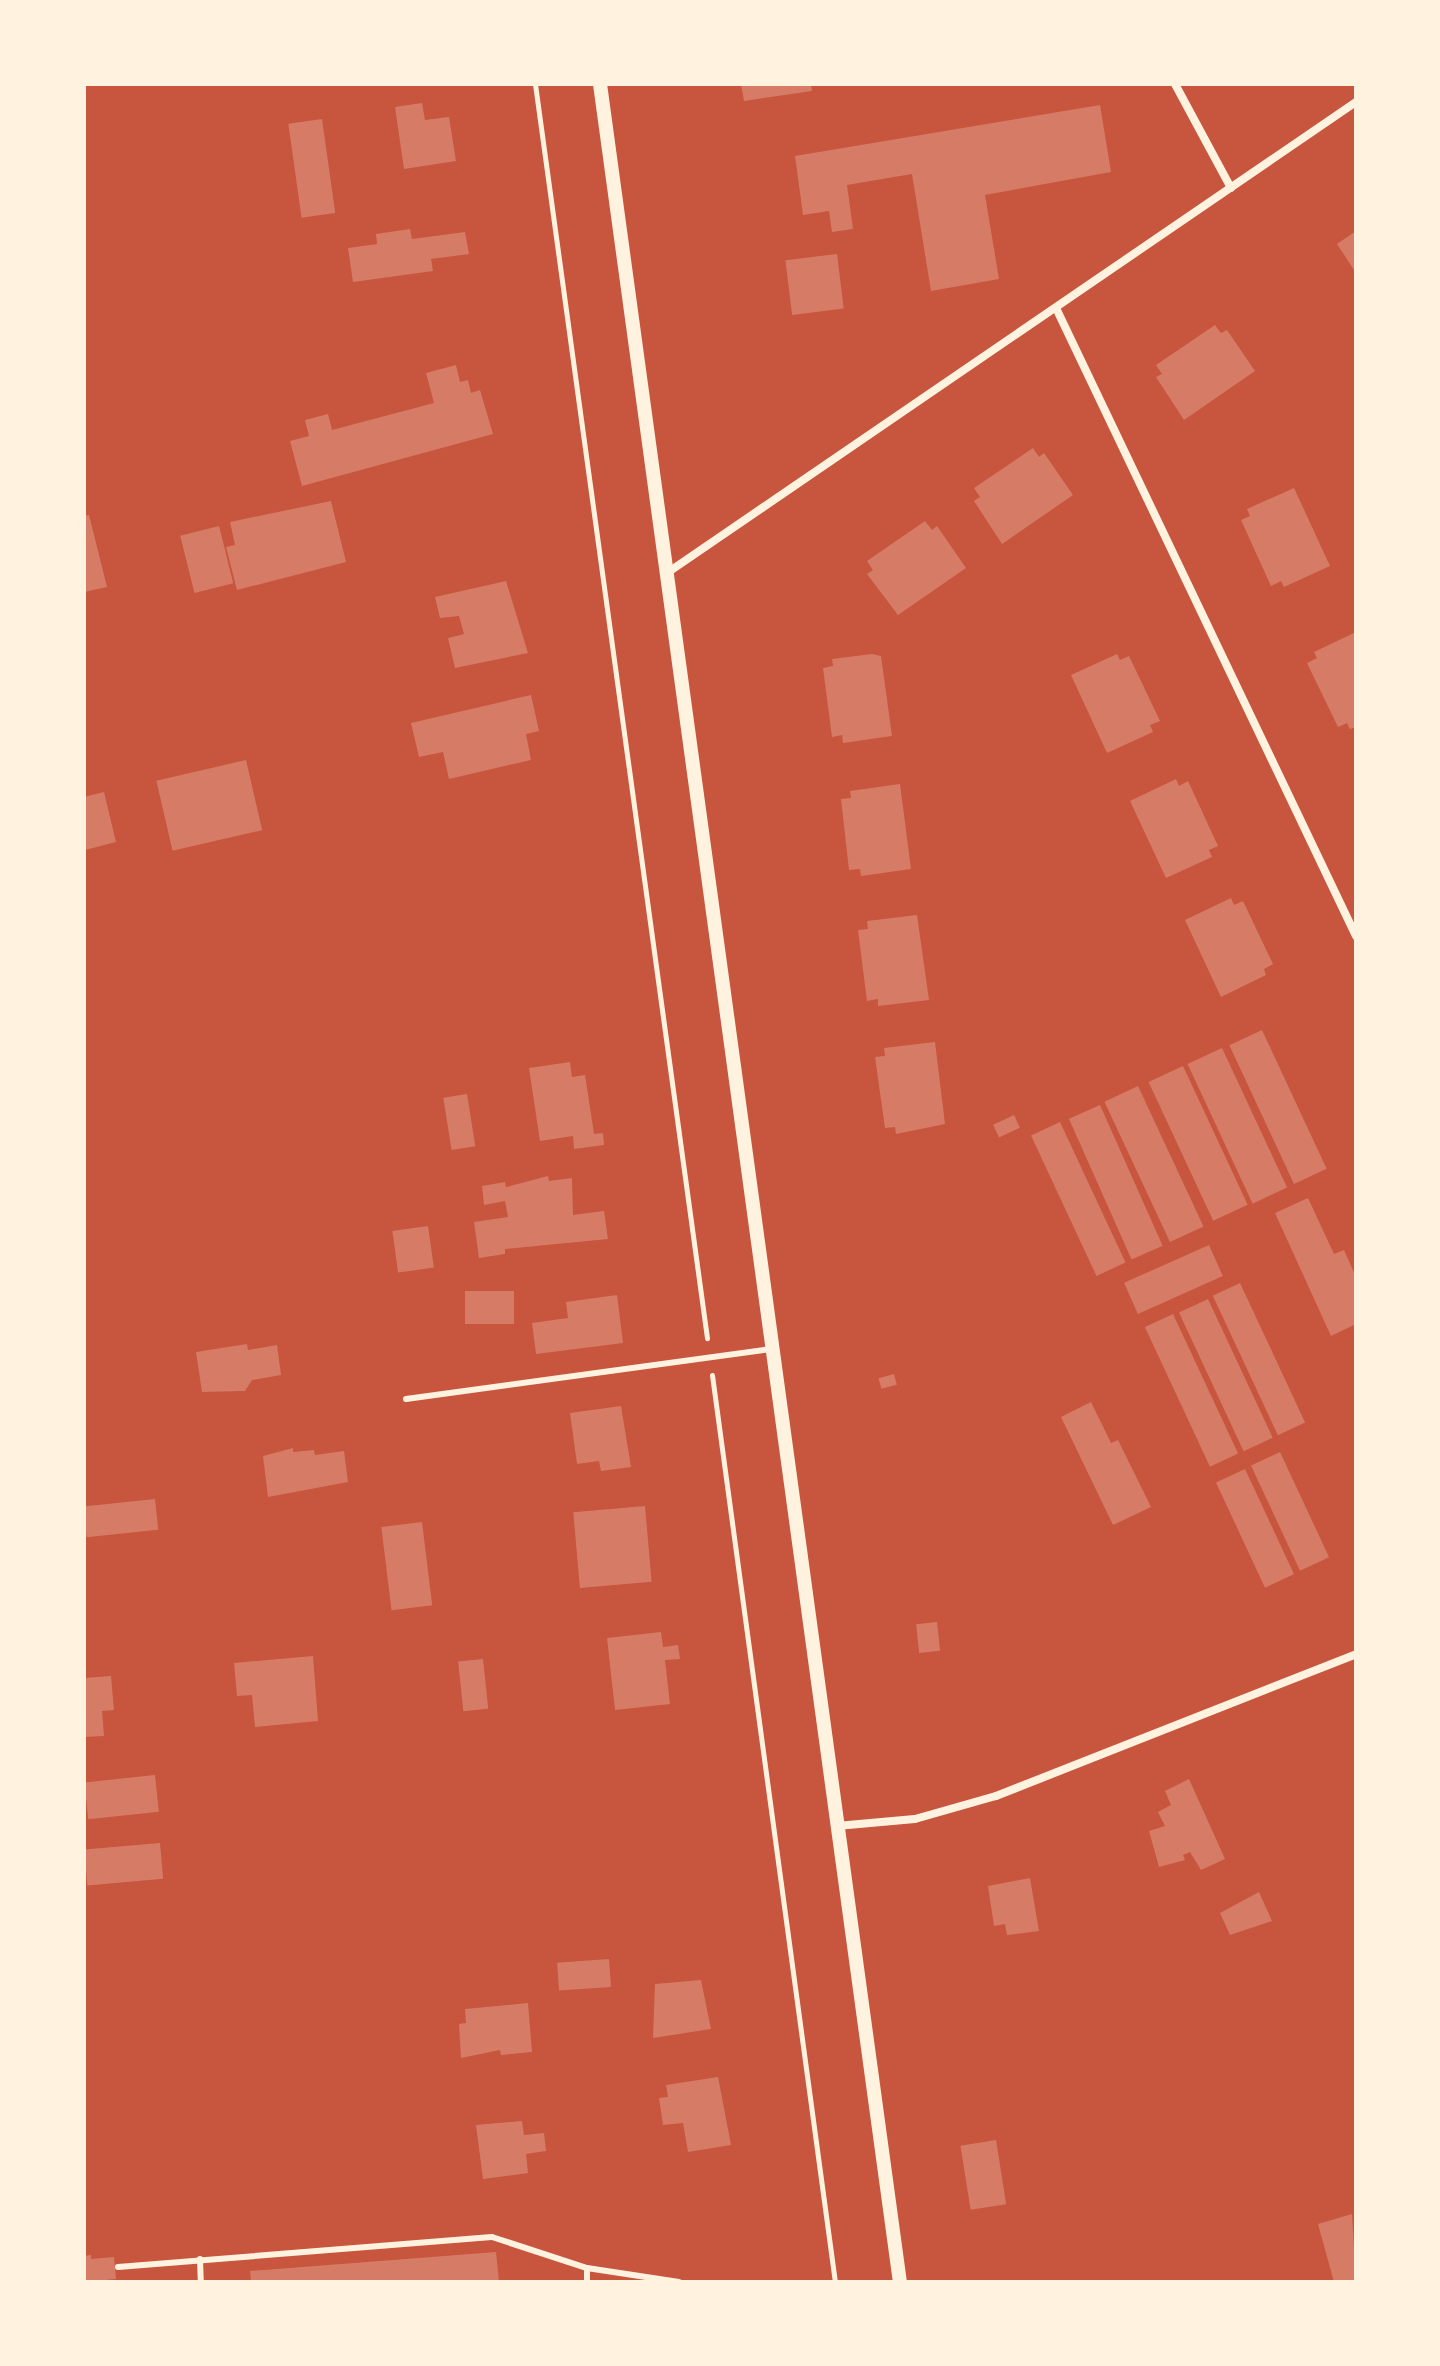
<!DOCTYPE html>
<style>
body{margin:0}
#map{position:relative;width:1440px;height:2366px;overflow:hidden;background:#c8553d;font-family:Overpass,sans-serif}
div>[style]{position:absolute}
.building>*{inset:0;background:#d67c66;transform-origin:0 0}
.path>*{height:5px;margin:-2.5px;padding:0 2.5px;transform-origin:2.5px;border-radius:2.5px;background:#fff3e0}
.service>*{height:6px;margin:-3px;padding:0 3px;transform-origin:3px;border-radius:3px;background:#fff3e0}
.minor>*{height:8px;margin:-4px;padding:0 4px;transform-origin:4px;border-radius:4px;background:#fff3e0}
.tertiary>*{height:14px;margin:-7px;padding:0 7px;transform-origin:7px;border-radius:7px;background:#fff3e0}
span{translate:-50% -50%;white-space:nowrap;text-align:center;line-height:1.15;-webkit-text-stroke:7px #fff3e0;paint-order:stroke}
.frame{position:absolute;inset:0;border:86px solid #fff3e0;pointer-events:none}
</style>
<div id="map">
<div class="building">
<i style="clip-path:polygon(741px 84px,811px 84px,812px 91px,744px 101px)"></i>
<i style="clip-path:polygon(422px 103px,425px 120px,449px 117px,456px 161px,404px 169px,395px 107px)"></i>
<i style="clip-path:polygon(1100px 105px,1111px 172px,985px 195px,999px 279px,931px 291px,912px 174px,847px 185px,853px 229px,832px 232px,829px 211px,803px 215px,795px 156px)"></i>
<i style="left:322px;top:119px;width:95px;height:34px;rotate:82deg"></i>
<i style="clip-path:polygon(410px 229px,412px 239px,465px 232px,469px 254px,431px 259px,433px 271px,353px 282px,348px 248px,377px 244px,376px 234px)"></i>
<i style="clip-path:polygon(1356px 231px,1356px 273px,1337px 244px)"></i>
<i style="left:837px;top:254px;width:55px;height:52px;rotate:83deg"></i>
<i style="clip-path:polygon(1215px 325px,1221px 333px,1227px 330px,1255px 371px,1184px 420px,1156px 377px,1162px 374px,1156px 365px)"></i>
<i style="clip-path:polygon(456px 365px,460px 382px,468px 380px,471px 393px,480px 390px,493px 434px,302px 486px,290px 441px,309px 436px,305px 420px,328px 414px,332px 430px,434px 403px,426px 373px)"></i>
<i style="clip-path:polygon(1033px 448px,1039px 457px,1044px 453px,1073px 495px,1002px 544px,974px 501px,980px 497px,974px 488px)"></i>
<i style="clip-path:polygon(1294px 488px,1330px 566px,1284px 587px,1281px 581px,1271px 586px,1241px 520px,1250px 516px,1247px 509px)"></i>
<i style="clip-path:polygon(331px 501px,346px 562px,237px 590px,226px 547px,235px 545px,230px 522px)"></i>
<i style="clip-path:polygon(89px 515px,107px 587px,84px 592px,84px 516px)"></i>
<i style="clip-path:polygon(925px 521px,932px 530px,937px 526px,966px 568px,898px 615px,867px 574px,873px 570px,867px 561px)"></i>
<i style="left:219px;top:526px;width:59px;height:40px;rotate:76deg"></i>
<i style="clip-path:polygon(506px 581px,528px 653px,455px 668px,448px 638px,464px 634px,459px 616px,440px 618px,435px 597px)"></i>
<i style="clip-path:polygon(1356px 632px,1356px 727px,1350px 729px,1347px 723px,1338px 727px,1307px 663px,1317px 658px,1314px 652px)"></i>
<i style="clip-path:polygon(872px 654px,881px 656px,892px 736px,843px 743px,842px 735px,832px 737px,823px 668px,833px 666px,832px 659px)"></i>
<i style="clip-path:polygon(1117px 654px,1120px 660px,1129px 656px,1160px 721px,1150px 725px,1153px 732px,1107px 753px,1071px 675px)"></i>
<i style="clip-path:polygon(531px 695px,539px 731px,526px 734px,531px 760px,449px 779px,443px 752px,419px 757px,411px 723px)"></i>
<i style="left:246px;top:760px;width:72px;height:92px;rotate:77deg"></i>
<i style="clip-path:polygon(1176px 779px,1179px 786px,1188px 781px,1218px 846px,1209px 850px,1212px 857px,1166px 878px,1130px 801px)"></i>
<i style="clip-path:polygon(900px 784px,911px 869px,861px 876px,860px 869px,849px 870px,841px 799px,851px 798px,850px 791px)"></i>
<i style="clip-path:polygon(104px 792px,116px 842px,85px 850px,84px 797px)"></i>
<i style="clip-path:polygon(1231px 898px,1234px 905px,1243px 901px,1273px 964px,1264px 969px,1266px 975px,1221px 997px,1185px 920px)"></i>
<i style="clip-path:polygon(917px 915px,929px 1000px,878px 1006px,878px 999px,867px 1001px,858px 930px,868px 929px,867px 921px)"></i>
<i style="left:1262px;top:1030px;width:153px;height:36px;rotate:65deg"></i>
<i style="clip-path:polygon(935px 1042px,945px 1124px,896px 1134px,895px 1127px,885px 1128px,875px 1057px,885px 1056px,884px 1048px)"></i>
<i style="left:1222px;top:1048px;width:154px;height:38px;rotate:65deg"></i>
<i style="clip-path:polygon(570px 1062px,572px 1077px,585px 1075px,594px 1134px,603px 1133px,604px 1145px,574px 1149px,573px 1136px,540px 1141px,529px 1068px)"></i>
<i style="left:1183px;top:1066px;width:153px;height:38px;rotate:65deg"></i>
<i style="left:1138px;top:1086px;width:155px;height:37px;rotate:65deg"></i>
<i style="left:467px;top:1094px;width:53px;height:24px;rotate:81deg"></i>
<i style="left:1100px;top:1105px;width:154px;height:34px;rotate:66deg"></i>
<i style="left:1014px;top:1115px;width:14px;height:23px;rotate:65deg"></i>
<i style="left:1060px;top:1122px;width:155px;height:32px;rotate:65deg"></i>
<i style="clip-path:polygon(548px 1176px,549px 1181px,572px 1178px,573px 1215px,604px 1211px,608px 1239px,505px 1249px,505px 1254px,479px 1258px,474px 1222px,508px 1217px,505px 1201px,484px 1205px,482px 1186px,505px 1182px,506px 1187px)"></i>
<i style="clip-path:polygon(1308px 1198px,1334px 1254px,1344px 1250px,1356px 1277px,1356px 1324px,1331px 1336px,1275px 1213px)"></i>
<i style="left:428px;top:1226px;width:42px;height:36px;rotate:82deg"></i>
<i style="left:1209px;top:1245px;width:34px;height:93px;rotate:66deg"></i>
<i style="left:1240px;top:1283px;width:154px;height:30px;rotate:65deg"></i>
<i style="left:514px;top:1291px;width:33px;height:49px;rotate:90deg"></i>
<i style="clip-path:polygon(617px 1295px,623px 1343px,536px 1354px,532px 1323px,568px 1318px,566px 1302px)"></i>
<i style="left:1208px;top:1299px;width:153px;height:32px;rotate:65deg"></i>
<i style="left:1173px;top:1314px;width:154px;height:31px;rotate:65deg"></i>
<i style="clip-path:polygon(247px 1344px,248px 1350px,277px 1345px,281px 1375px,252px 1380px,245px 1391px,202px 1392px,196px 1352px)"></i>
<i style="left:894px;top:1374px;width:11px;height:16px;rotate:75deg"></i>
<i style="clip-path:polygon(1091px 1402px,1111px 1443px,1118px 1440px,1151px 1507px,1113px 1525px,1061px 1417px)"></i>
<i style="clip-path:polygon(621px 1406px,631px 1467px,601px 1471px,599px 1461px,577px 1464px,570px 1413px)"></i>
<i style="clip-path:polygon(293px 1448px,293px 1452px,314px 1450px,315px 1455px,344px 1451px,348px 1482px,268px 1497px,263px 1456px)"></i>
<i style="left:1280px;top:1452px;width:116px;height:32px;rotate:65deg"></i>
<i style="left:1245px;top:1469px;width:116px;height:32px;rotate:65deg"></i>
<i style="left:155px;top:1499px;width:31px;height:72px;rotate:84deg"></i>
<i style="left:645px;top:1506px;width:76px;height:72px;rotate:85deg"></i>
<i style="left:422px;top:1522px;width:84px;height:41px;rotate:83deg"></i>
<i style="left:937px;top:1622px;width:29px;height:21px;rotate:84deg"></i>
<i style="clip-path:polygon(661px 1632px,663px 1647px,678px 1645px,680px 1659px,665px 1660px,670px 1704px,615px 1710px,607px 1638px)"></i>
<i style="clip-path:polygon(313px 1656px,318px 1721px,255px 1727px,252px 1695px,237px 1696px,234px 1663px)"></i>
<i style="left:483px;top:1659px;width:50px;height:25px;rotate:84deg"></i>
<i style="clip-path:polygon(111px 1676px,114px 1710px,102px 1711px,104px 1736px,84px 1737px,84px 1678px)"></i>
<i style="left:155px;top:1775px;width:37px;height:71px;rotate:84deg"></i>
<i style="clip-path:polygon(1189px 1779px,1225px 1859px,1201px 1870px,1190px 1852px,1183px 1855px,1185px 1860px,1159px 1867px,1149px 1831px,1165px 1826px,1158px 1812px,1171px 1805px,1165px 1791px)"></i>
<i style="left:160px;top:1843px;width:36px;height:76px;rotate:85deg"></i>
<i style="clip-path:polygon(1030px 1878px,1039px 1931px,1007px 1935px,1005px 1924px,994px 1926px,988px 1886px)"></i>
<i style="clip-path:polygon(1259px 1892px,1272px 1921px,1230px 1935px,1220px 1913px)"></i>
<i style="left:609px;top:1959px;width:28px;height:52px;rotate:86deg"></i>
<i style="clip-path:polygon(701px 1980px,711px 2029px,653px 2038px,655px 1984px)"></i>
<i style="clip-path:polygon(528px 2003px,532px 2052px,501px 2055px,500px 2050px,461px 2058px,459px 2024px,466px 2023px,465px 2009px)"></i>
<i style="clip-path:polygon(718px 2077px,731px 2145px,688px 2152px,683px 2123px,663px 2125px,659px 2098px,668px 2097px,666px 2085px)"></i>
<i style="clip-path:polygon(522px 2121px,524px 2135px,544px 2133px,546px 2151px,526px 2154px,528px 2173px,483px 2179px,476px 2125px)"></i>
<i style="left:996px;top:2140px;width:65px;height:36px;rotate:81deg"></i>
<i style="clip-path:polygon(1352px 2214px,1356px 2282px,1334px 2282px,1318px 2224px)"></i>
<i style="clip-path:polygon(496px 2252px,499px 2282px,251px 2282px,250px 2271px)"></i>
<i style="clip-path:polygon(91px 2255px,91px 2259px,114px 2257px,116px 2279px,84px 2282px,84px 2256px)"></i>
</div>
<div class="path">
<i style="left:535px;top:84px;width:1266px;rotate:82.19deg"></i>
<i style="left:712px;top:1375px;width:915px;rotate:82.28deg"></i>
</div>
<div class="service">
<i style="left:406px;top:1399px;width:368px;rotate:-7.8deg"></i>
<i style="left:200px;top:2259px;width:23px;rotate:88deg"></i>
<i style="left:118px;top:2267px;width:375px;rotate:-4.6deg"></i>
<i style="left:492px;top:2237px;width:100px;rotate:18.1deg"></i>
<i style="left:587px;top:2268px;width:93px;rotate:8.7deg"></i>
<i style="left:587px;top:2268px;width:14px;rotate:90deg"></i>
</div>
<div class="minor">
<i style="left:1175px;top:84px;width:118px;rotate:61.7deg"></i>
<i style="left:1056px;top:308px;width:696px;rotate:64.47deg"></i>
<i style="left:667px;top:573px;width:835px;rotate:-34.36deg"></i>
<i style="left:837px;top:1826px;width:78px;rotate:-5.1deg"></i>
<i style="left:915px;top:1819px;width:84px;rotate:-15.9deg"></i>
<i style="left:996px;top:1796px;width:387px;rotate:-21.5deg"></i>
</div>
<div class="tertiary">
<i style="left:600px;top:84px;width:2218px;rotate:82.23deg"></i>
</div>
<div class="frame"></div>
</div>
